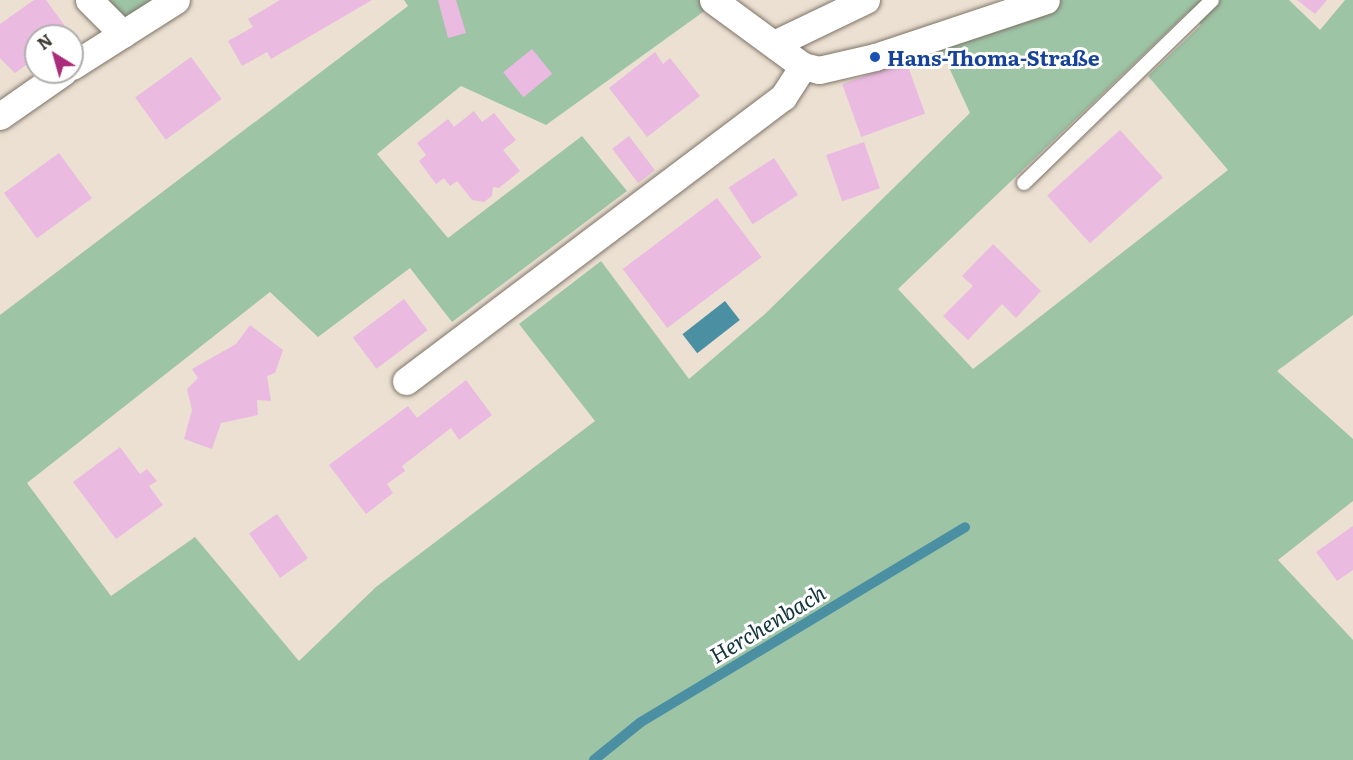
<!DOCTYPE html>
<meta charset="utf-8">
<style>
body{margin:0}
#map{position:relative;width:1353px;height:760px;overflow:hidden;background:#ebe0d2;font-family:Literata,serif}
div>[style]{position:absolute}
.green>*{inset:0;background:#9ec4a6}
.water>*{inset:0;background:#4b8fa2;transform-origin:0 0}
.stream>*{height:10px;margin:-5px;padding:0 5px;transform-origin:5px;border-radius:5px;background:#4b8fa2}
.building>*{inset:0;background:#eabae1;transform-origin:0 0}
.roads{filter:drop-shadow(0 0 2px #7d7367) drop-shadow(0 0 2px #7d7367)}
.lane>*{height:14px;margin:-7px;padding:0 7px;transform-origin:7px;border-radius:7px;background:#fff}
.street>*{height:27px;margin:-13.5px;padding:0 13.5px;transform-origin:13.5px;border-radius:13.5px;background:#fff}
.dots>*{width:16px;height:16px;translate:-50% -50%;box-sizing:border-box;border:3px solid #fff;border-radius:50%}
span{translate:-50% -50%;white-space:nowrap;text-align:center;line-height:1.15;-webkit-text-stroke:6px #fff;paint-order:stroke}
.transit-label{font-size:21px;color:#164399;font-weight:700}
.left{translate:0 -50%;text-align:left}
.water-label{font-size:22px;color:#13353e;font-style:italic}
.north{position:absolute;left:24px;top:24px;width:60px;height:60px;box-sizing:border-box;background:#fff;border:2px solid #b2b0ae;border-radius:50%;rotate:323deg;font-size:16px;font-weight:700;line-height:24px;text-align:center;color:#3e3934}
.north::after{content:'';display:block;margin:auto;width:21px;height:27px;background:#ab2c7a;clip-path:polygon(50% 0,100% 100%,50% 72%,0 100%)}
</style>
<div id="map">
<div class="green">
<i style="clip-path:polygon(95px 0,163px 0,120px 25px)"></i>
<i style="clip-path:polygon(evenodd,404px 0,700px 0,710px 7px,546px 125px,461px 86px,377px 154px,448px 238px,582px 136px,627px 191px,452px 322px,410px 268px,318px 337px,270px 292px,27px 483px,111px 596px,195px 537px,299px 661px,376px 587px,595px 421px,519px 324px,601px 261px,689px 379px,765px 314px,970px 113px,940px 48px,1049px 0,1289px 0,1320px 30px,1345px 0,1353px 0,1353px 315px,1277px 371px,1353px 439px,1353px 501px,1278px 560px,1353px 640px,1353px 760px,0 760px,0 315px,408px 6px,404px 0,1188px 12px,1201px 25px,1148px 76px,1228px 170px,973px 369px,898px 289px,1188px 12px)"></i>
</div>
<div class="water">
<i style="left:725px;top:301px;width:24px;height:54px;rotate:52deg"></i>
</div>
<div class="stream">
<i style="left:594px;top:760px;width:60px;rotate:-39deg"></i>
<i style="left:641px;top:722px;width:378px;rotate:-31deg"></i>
</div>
<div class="building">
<i style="clip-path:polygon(34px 0,46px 0,70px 33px,36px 36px,36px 58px,15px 73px,0 58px,0 24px)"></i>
<i style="clip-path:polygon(280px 0,372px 0,271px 59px,267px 52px,242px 66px,228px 41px,253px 27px,248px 19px)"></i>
<i style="clip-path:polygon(438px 0,456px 0,466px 33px,448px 38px)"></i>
<i style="clip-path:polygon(1297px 0,1327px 0,1315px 14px)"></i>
<i style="left:532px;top:49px;width:32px;height:37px;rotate:51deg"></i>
<i style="clip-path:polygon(655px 52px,663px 64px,670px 58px,700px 96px,647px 137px,609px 88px)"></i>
<i style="left:191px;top:57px;width:52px;height:69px;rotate:54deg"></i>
<i style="left:906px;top:61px;width:56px;height:68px;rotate:70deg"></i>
<i style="clip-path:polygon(474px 111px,482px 122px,494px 113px,516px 140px,503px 150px,520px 171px,499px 188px,493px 187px,492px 196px,484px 202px,472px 200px,457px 181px,450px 186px,444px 178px,436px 184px,419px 161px,426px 155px,417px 143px,448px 119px,454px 127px)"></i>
<i style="left:1120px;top:130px;width:64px;height:98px;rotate:48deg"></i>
<i style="left:629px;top:136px;width:43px;height:21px;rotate:53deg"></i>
<i style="left:864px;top:142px;width:49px;height:40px;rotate:71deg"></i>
<i style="left:59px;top:153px;width:56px;height:68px;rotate:54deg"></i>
<i style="left:774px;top:158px;width:44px;height:54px;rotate:57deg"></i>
<i style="left:717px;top:198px;width:74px;height:118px;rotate:53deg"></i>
<i style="clip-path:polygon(993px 244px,1041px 291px,1016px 318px,1002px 304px,968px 340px,943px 316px,973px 286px,962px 276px)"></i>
<i style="left:404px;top:299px;width:39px;height:64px;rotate:53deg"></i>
<i style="clip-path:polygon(250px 325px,283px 350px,275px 373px,267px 376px,271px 401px,257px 400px,258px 415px,221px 423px,212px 449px,184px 439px,192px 410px,187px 389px,198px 378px,192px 369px,236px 344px)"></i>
<i style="clip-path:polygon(466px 380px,492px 415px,459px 440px,451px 428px,402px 466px,405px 471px,387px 484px,393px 493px,366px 514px,329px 465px,408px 406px,417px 418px)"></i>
<i style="clip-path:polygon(120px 447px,140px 474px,147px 469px,157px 481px,149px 486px,163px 505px,116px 539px,73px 482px)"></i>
<i style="left:277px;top:514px;width:54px;height:34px;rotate:55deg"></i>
<i style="clip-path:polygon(1353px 526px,1353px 570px,1337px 581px,1316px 552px)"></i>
</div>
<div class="roads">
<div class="lane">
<i style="left:1024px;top:183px;width:262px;rotate:-44.2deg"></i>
</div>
<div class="street">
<i style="left:89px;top:0;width:48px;rotate:45deg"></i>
<i style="left:713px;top:0;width:112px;rotate:36.3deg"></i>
<i style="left:803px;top:66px;width:16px;rotate:14deg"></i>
<i style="left:819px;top:70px;width:57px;rotate:-13.1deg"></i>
<i style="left:875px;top:57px;width:180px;rotate:-18.4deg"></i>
<i style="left:774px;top:44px;width:102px;rotate:-25.6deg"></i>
<i style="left:72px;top:66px;width:123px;rotate:-32.4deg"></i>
<i style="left:0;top:116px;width:77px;rotate:-34.9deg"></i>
<i style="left:406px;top:381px;width:472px;rotate:-37deg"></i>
<i style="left:783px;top:97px;width:37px;rotate:-57deg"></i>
</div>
</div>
<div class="dots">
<i style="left:875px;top:57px;background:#1a4fb4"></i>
</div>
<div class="transit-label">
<span class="left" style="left:887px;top:57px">Hans-Thoma-Straße</span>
</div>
<div class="water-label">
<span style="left:767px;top:623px;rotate:-31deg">Herchenbach</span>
</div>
<div class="north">N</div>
</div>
